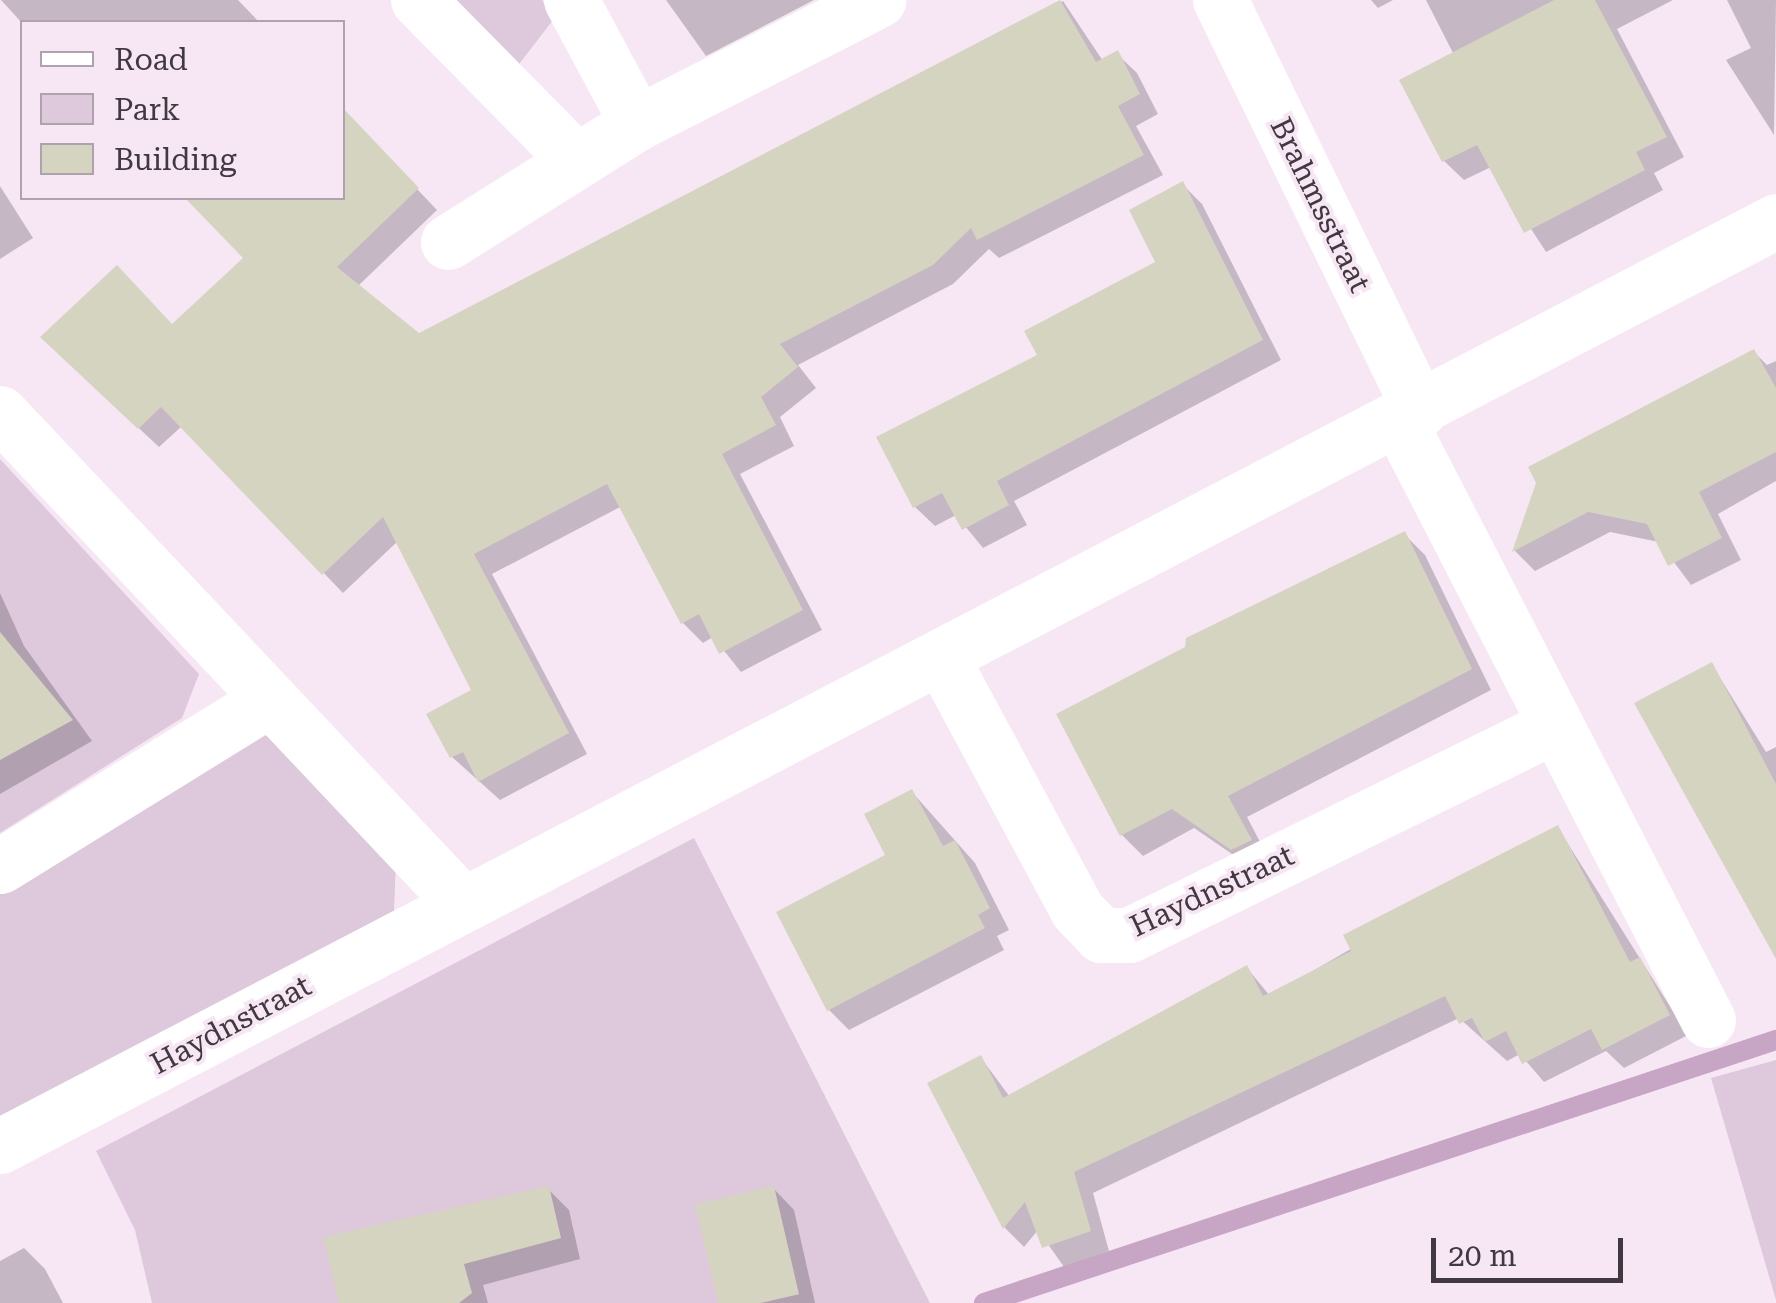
<!DOCTYPE html>
<style>
body{margin:0}
#map{position:relative;width:1776px;height:1303px;overflow:hidden;background:#f7e7f5;font-family:"Roboto Serif",serif}
div>[style]{position:absolute}
.green>*{inset:0;background:#dec8dc}
.shadow>*{inset:0;background:#0003}
.stream>*{height:20px;margin:-10px;padding:0 10px;transform-origin:10px;border-radius:10px;background:#c7a6c5}
.building>*{inset:0;background:#d4d4c1;transform-origin:0 0}
.minor>*{height:55px;margin:-27.5px;padding:0 27.5px;transform-origin:27.5px;border-radius:27.5px;background:#fff}
span{translate:-50% -50%;white-space:nowrap;text-align:center;line-height:1.15;-webkit-text-stroke:8px #f7e7f5;paint-order:stroke}
.street-label{font-size:30px;color:#403a40}
.legend{position:absolute;left:20px;top:20px;width:325px;height:180px;box-sizing:border-box;background:#f7e7f5;border:2px solid #aea2ad;margin:0;padding:12px 18px;list-style:none;font-size:30px;color:#403a40}
.legend li{display:flex;align-items:center;gap:20px;height:50px}
.legend b{width:50px;border:2px solid #aea2ad}
.scale{position:absolute;left:1431px;top:1238px;width:192px;height:45px;box-sizing:border-box;border:5px solid #403a40;border-top:0;padding-left:12px;font-size:30px;line-height:35px;white-space:nowrap;color:#403a40;-webkit-text-stroke:8px #f7e7f5;paint-order:stroke}
</style>
<div id="map">
<div class="green">
<i style="clip-path:polygon(443px 0,542px 0,553px 20px,513px 72px)"></i>
<i style="clip-path:polygon(0 459px,199px 674px,182px 718px,0 833px)"></i>
<i style="clip-path:polygon(261px 733px,286px 745px,396px 862px,394px 911px,0 1122px,0 887px)"></i>
<i style="clip-path:polygon(694px 838px,930px 1303px,152px 1303px,135px 1230px,96px 1151px)"></i>
<i style="clip-path:polygon(1776px 1060px,1776px 1300px,1711px 1078px)"></i>
</div>
<div class="shadow">
<i style="clip-path:polygon(1px 0,238px 0,259px 22px,22px 23px)"></i>
<i style="clip-path:polygon(666px 0,814px 0,706px 56px)"></i>
<i style="clip-path:polygon(1371px 0,1393px 0,1378px 8px)"></i>
<i style="clip-path:polygon(1426px 0,1673px 0,1617px 29px,1684px 157px,1654px 173px,1663px 190px,1546px 252px,1491px 167px,1464px 180px,1444px 161px,1454px 55px)"></i>
<i style="clip-path:polygon(1727px 0,1776px 0,1774px 135px,1726px 60px,1751px 48px)"></i>
<i style="clip-path:polygon(1063px 1px,1103px 61px,1117px 54px,1137px 73px,1158px 114px,1136px 126px,1163px 175px,999px 258px,989px 249px,953px 284px,798px 365px,816px 388px,780px 417px,794px 446px,740px 474px,822px 630px,741px 672px,713px 637px,703px 643px,683px 623px,622px 506px,492px 574px,587px 754px,500px 800px,452px 757px,475px 691px,398px 541px,343px 593px,182px 426px,159px 447px,63px 357px,173px 327px,247px 258px,189px 198px,342px 198px,342px 110px,437px 210px,357px 287px,419px 336px)"></i>
<i style="clip-path:polygon(1183px 185px,1202px 204px,1281px 360px,1014px 501px,1027px 525px,983px 548px,956px 515px,935px 526px,915px 507px,1040px 356px,1158px 263px)"></i>
<i style="clip-path:polygon(0 186px,33px 238px,0 259px)"></i>
<i style="clip-path:polygon(1754px 352px,1767px 365px,1776px 361px,1776px 481px,1718px 514px,1741px 560px,1691px 585px,1659px 542px,1610px 532px,1535px 571px,1515px 551px,1539px 483px)"></i>
<i style="clip-path:polygon(1404px 534px,1425px 555px,1491px 690px,1247px 817px,1270px 861px,1254px 869px,1194px 828px,1143px 856px,1122px 835px,1060px 716px)"></i>
<i style="clip-path:polygon(0 593px,24px 646px,92px 741px,0 794px)"></i>
<i style="clip-path:polygon(1712px 665px,1766px 752px,1776px 747px,1776px 949px)"></i>
<i style="clip-path:polygon(912px 792px,975px 863px,1009px 930px,997px 936px,1004px 950px,849px 1030px,829px 1010px)"></i>
<i style="clip-path:polygon(1558px 828px,1688px 1035px,1624px 1068px,1606px 1051px,1544px 1082px,1520px 1054px,1507px 1061px,1459px 1018px,1093px 1193px,1109px 1251px,1064px 1267px,1038px 1230px,1024px 1247px,1005px 1228px,930px 1084px,981px 1058px,1010px 1097px,1247px 968px,1270px 996px)"></i>
<i style="clip-path:polygon(548px 1189px,569px 1210px,580px 1259px,483px 1285px,488px 1303px,341px 1303px)"></i>
<i style="clip-path:polygon(774px 1189px,794px 1210px,815px 1303px,720px 1303px,698px 1206px)"></i>
<i style="clip-path:polygon(24px 1248px,45px 1269px,63px 1303px,0 1303px,0 1261px)"></i>
</div>
<div class="stream">
<i style="left:984px;top:1303px;width:835px;rotate:-18.37deg"></i>
</div>
<div class="building">
<i style="clip-path:polygon(1060px 0,1096px 62px,1118px 50px,1140px 94px,1118px 106px,1144px 155px,977px 240px,971px 228px,933px 265px,780px 344px,798px 367px,761px 397px,776px 425px,722px 454px,803px 610px,719px 654px,699px 614px,681px 624px,607px 484px,474px 554px,569px 733px,478px 782px,463px 752px,450px 758px,426px 714px,471px 690px,383px 517px,322px 575px,161px 407px,138px 429px,40px 337px,117px 265px,172px 324px,243px 258px,185px 198px,342px 198px,342px 107px,419px 188px,337px 267px,419px 333px)"></i>
<i style="clip-path:polygon(1554px 0,1595px 0,1667px 137px,1636px 152px,1645px 170px,1524px 233px,1477px 145px,1442px 162px,1399px 80px)"></i>
<i style="clip-path:polygon(1183px 181px,1263px 340px,997px 481px,1009px 505px,962px 530px,942px 493px,913px 508px,876px 437px,1037px 355px,1024px 331px,1155px 262px,1129px 210px)"></i>
<i style="clip-path:polygon(1754px 349px,1776px 388px,1776px 452px,1699px 492px,1722px 538px,1668px 566px,1647px 524px,1588px 512px,1512px 552px,1536px 483px,1528px 467px)"></i>
<i style="clip-path:polygon(1405px 531px,1472px 669px,1228px 796px,1252px 840px,1231px 850px,1172px 809px,1120px 836px,1056px 714px,1185px 647px,1186px 638px)"></i>
<i style="clip-path:polygon(0 632px,73px 720px,0 760px)"></i>
<i style="clip-path:polygon(1712px 662px,1776px 784px,1776px 959px,1634px 703px)"></i>
<i style="clip-path:polygon(912px 789px,943px 846px,955px 840px,990px 908px,978px 915px,985px 928px,827px 1011px,776px 912px,885px 855px,864px 814px)"></i>
<i style="clip-path:polygon(1558px 825px,1630px 962px,1640px 957px,1670px 1015px,1602px 1050px,1591px 1029px,1522px 1064px,1506px 1031px,1485px 1042px,1472px 1018px,1459px 1024px,1445px 996px,1074px 1172px,1091px 1231px,1042px 1248px,1025px 1202px,1003px 1229px,927px 1083px,981px 1055px,1003px 1098px,1247px 965px,1263px 996px,1351px 951px,1343px 935px)"></i>
<i style="clip-path:polygon(549px 1186px,561px 1238px,464px 1264px,472px 1293px,459px 1303px,339px 1303px,323px 1237px)"></i>
<i style="left:774px;top:1186px;width:111px;height:81px;rotate:77deg"></i>
</div>
<div class="minor">
<i style="left:418px;top:0;width:222px;rotate:45.4deg"></i>
<i style="left:571px;top:0;width:140px;rotate:61.8deg"></i>
<i style="left:1220px;top:0;width:456px;rotate:64deg"></i>
<i style="left:448px;top:242px;width:223px;rotate:-32.2deg"></i>
<i style="left:637px;top:123px;width:271px;rotate:-27deg"></i>
<i style="left:0;top:413px;width:675px;rotate:46.68deg"></i>
<i style="left:1399px;top:421px;width:674px;rotate:62.71deg"></i>
<i style="left:941px;top:657px;width:287px;rotate:61.7deg"></i>
<i style="left:1077px;top:910px;width:35px;rotate:46deg"></i>
<i style="left:1101px;top:935px;width:28px"></i>
<i style="left:1129px;top:935px;width:475px;rotate:-26.2deg"></i>
<i style="left:0;top:866px;width:317px;rotate:-31.7deg"></i>
<i style="left:0;top:1146px;width:2002px;rotate:-27.51deg"></i>
</div>
<div class="street-label">
<span style="left:1320px;top:205px;rotate:64deg">Brahmsstraat</span>
<span style="left:1212px;top:891px;rotate:-25deg">Haydnstraat</span>
<span style="left:231px;top:1025px;rotate:-28deg">Haydnstraat</span>
</div>
<ul class="legend">
<li><b style="height:12px;background:#fff"></b>Road</li>
<li><b style="height:28px;background:#dec8dc"></b>Park</li>
<li><b style="height:28px;background:#d4d4c1"></b>Building</li>
</ul>
<div class="scale">20 m</div>
</div>
